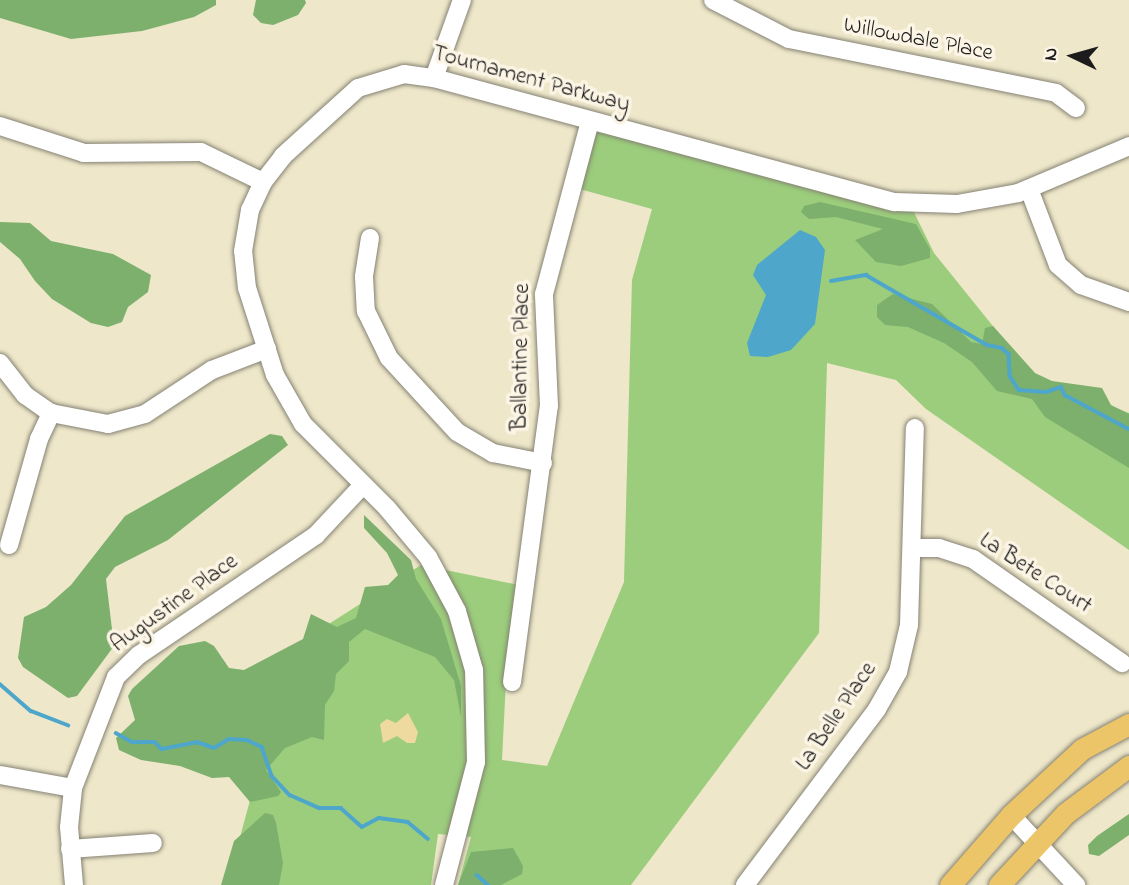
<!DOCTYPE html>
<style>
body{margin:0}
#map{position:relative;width:1129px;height:885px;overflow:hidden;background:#eee7ca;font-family:"Indie Flower",sans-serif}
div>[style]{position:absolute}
.green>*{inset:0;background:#9bcd7c}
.forest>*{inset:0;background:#7cb06c}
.sand>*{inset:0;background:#eeda9e}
.water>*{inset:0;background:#4ea6cb}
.stream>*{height:3.5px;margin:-1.75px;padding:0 1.75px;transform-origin:1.75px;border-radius:1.75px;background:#4ea6cb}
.roads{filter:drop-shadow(0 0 2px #858273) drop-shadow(0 0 2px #858273)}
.minor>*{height:18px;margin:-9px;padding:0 9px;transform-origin:9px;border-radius:9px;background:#fff}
.major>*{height:21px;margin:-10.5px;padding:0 10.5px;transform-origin:10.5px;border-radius:10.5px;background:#edc569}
span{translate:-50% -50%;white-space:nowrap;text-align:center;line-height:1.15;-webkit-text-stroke:7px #fcf5e5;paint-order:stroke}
.street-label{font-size:23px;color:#1c1c1c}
.north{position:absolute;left:1038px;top:21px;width:70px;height:70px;-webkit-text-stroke:5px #fcf5e5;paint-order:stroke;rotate:275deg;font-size:19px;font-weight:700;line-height:28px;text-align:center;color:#1c1c1c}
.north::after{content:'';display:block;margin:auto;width:24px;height:32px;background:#1c1c1c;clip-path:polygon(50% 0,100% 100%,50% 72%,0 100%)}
</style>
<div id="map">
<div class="green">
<i style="clip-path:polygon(584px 112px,906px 196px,934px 253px,1033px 376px,1129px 413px,1129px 550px,926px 409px,896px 380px,827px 363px,819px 633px,631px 885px,458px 885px,471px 837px,438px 834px,431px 885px,227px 885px,258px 771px,321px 629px,421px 565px,519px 585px,506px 680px,502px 760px,547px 766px,624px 582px,632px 280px,652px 209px,565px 185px)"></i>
</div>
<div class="forest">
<i style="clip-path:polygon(0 0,216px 0,216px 5px,194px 17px,142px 31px,71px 39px,0 18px)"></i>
<i style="clip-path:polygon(256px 0,305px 0,306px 3px,298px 15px,273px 25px,261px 23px,253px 15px)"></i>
<i style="clip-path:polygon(820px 202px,916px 224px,930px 249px,930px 258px,901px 266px,876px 262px,855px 240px,883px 229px,836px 217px,809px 219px,801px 212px,804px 206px)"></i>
<i style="clip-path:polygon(0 222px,30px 223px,51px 241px,113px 254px,151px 275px,148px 292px,128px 307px,122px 322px,108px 327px,91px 323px,52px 299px,35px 281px,20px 259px,0 242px)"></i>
<i style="clip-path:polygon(893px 294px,932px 304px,971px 342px,982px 344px,985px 328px,993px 326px,1035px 373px,1052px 381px,1102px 388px,1111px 405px,1129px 414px,1129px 468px,1045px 417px,1032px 399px,997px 391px,972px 362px,944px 343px,908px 327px,885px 325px,877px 317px,877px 305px)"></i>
<i style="clip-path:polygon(270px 434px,282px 436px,288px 445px,168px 540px,115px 567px,106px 579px,114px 646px,77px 696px,68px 698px,23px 667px,18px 658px,24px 617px,46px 607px,71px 585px,125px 516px)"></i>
<i style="clip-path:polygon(364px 515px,411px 560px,416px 579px,441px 619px,461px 686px,461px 717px,454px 680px,435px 657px,365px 629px,349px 642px,349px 661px,336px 674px,334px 691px,325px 705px,324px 740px,312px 737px,285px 748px,266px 770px,281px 792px,278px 796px,250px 802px,229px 777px,212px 778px,180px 766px,141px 760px,119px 750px,116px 738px,135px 720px,128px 696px,132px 689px,179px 646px,205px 641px,214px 646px,229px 668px,244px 670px,303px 639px,311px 614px,337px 627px,356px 618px,365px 587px,388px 585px,398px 575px,387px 553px,364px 528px)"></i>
<i style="clip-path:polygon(265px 813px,273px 815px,276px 823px,283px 863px,279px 885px,221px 885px,234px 841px)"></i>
<i style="clip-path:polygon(1129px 814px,1129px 835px,1099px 856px,1089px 854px,1088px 845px,1097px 836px)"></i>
<i style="clip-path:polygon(513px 848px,523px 866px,522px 874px,501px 885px,458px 885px,471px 852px)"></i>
</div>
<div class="sand">
<i style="clip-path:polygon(408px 713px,418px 732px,415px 743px,407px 743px,397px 736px,383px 743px,380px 724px,387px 719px,396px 723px)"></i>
</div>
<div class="water">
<i style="clip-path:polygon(800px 230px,816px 237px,825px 250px,815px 324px,791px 350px,768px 357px,750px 356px,747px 343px,766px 295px,753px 275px,757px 265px)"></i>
</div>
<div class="stream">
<i style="left:831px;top:281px;width:36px;rotate:-10deg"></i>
<i style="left:866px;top:275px;width:140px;rotate:30deg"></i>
<i style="left:987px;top:345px;width:15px;rotate:11deg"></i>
<i style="left:1002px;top:348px;width:9px;rotate:41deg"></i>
<i style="left:1009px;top:354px;width:22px;rotate:87deg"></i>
<i style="left:1010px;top:376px;width:17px;rotate:57deg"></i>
<i style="left:1019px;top:390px;width:27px;rotate:4deg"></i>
<i style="left:1046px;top:392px;width:16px;rotate:-18deg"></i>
<i style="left:1061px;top:387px;width:9px;rotate:63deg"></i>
<i style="left:1065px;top:395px;width:72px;rotate:28deg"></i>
<i style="left:0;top:684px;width:41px;rotate:41.1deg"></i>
<i style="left:31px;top:711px;width:40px;rotate:21deg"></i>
<i style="left:116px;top:733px;width:18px;rotate:29deg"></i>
<i style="left:132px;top:742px;width:23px"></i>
<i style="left:155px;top:742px;width:10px;rotate:45deg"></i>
<i style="left:162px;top:749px;width:36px;rotate:-11deg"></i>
<i style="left:197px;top:742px;width:18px;rotate:19deg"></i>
<i style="left:214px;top:748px;width:17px;rotate:-31deg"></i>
<i style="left:229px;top:739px;width:18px;rotate:3deg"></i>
<i style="left:247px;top:740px;width:17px;rotate:25deg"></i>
<i style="left:262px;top:747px;width:31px;rotate:71deg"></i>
<i style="left:272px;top:776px;width:26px;rotate:47deg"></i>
<i style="left:290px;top:795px;width:32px;rotate:24deg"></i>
<i style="left:319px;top:808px;width:22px"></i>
<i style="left:341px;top:808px;width:28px;rotate:42deg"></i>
<i style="left:362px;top:827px;width:19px;rotate:-28deg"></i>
<i style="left:379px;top:818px;width:29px;rotate:8deg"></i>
<i style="left:408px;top:822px;width:26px;rotate:40deg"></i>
<i style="left:477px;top:875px;width:15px;rotate:42deg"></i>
</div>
<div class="roads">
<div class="minor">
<i style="left:713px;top:0;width:85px;rotate:27.2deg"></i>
<i style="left:789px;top:39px;width:272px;rotate:11.4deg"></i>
<i style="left:1056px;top:93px;width:25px;rotate:37deg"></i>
<i style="left:434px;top:78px;width:83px;rotate:-70.3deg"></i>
<i style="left:0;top:126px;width:88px;rotate:17.8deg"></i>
<i style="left:84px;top:153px;width:117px;rotate:-0.5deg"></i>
<i style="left:201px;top:152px;width:69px;rotate:25.8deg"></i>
<i style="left:1029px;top:189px;width:81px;rotate:69.1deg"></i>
<i style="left:1058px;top:265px;width:30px;rotate:41deg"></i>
<i style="left:1081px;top:285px;width:51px;rotate:19.5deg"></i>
<i style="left:370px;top:238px;width:39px;rotate:99deg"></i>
<i style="left:364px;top:277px;width:34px;rotate:87deg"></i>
<i style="left:366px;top:311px;width:52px;rotate:63.9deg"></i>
<i style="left:389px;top:358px;width:100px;rotate:47.4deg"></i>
<i style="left:457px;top:432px;width:42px;rotate:30.3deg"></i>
<i style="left:493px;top:453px;width:51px;rotate:11.3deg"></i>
<i style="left:0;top:363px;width:41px;rotate:52deg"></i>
<i style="left:25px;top:395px;width:32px;rotate:35deg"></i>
<i style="left:51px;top:413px;width:58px;rotate:10.9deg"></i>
<i style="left:108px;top:424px;width:38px;rotate:-15deg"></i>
<i style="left:145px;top:414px;width:80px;rotate:-33.3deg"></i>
<i style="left:212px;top:370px;width:59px;rotate:-20.9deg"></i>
<i style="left:9px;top:545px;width:110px;rotate:-74.2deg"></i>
<i style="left:39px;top:439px;width:29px;rotate:-65deg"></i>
<i style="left:912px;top:548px;width:27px"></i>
<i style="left:939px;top:548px;width:36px;rotate:18deg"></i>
<i style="left:973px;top:559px;width:182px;rotate:34.9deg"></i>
<i style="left:512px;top:682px;width:278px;rotate:-82.4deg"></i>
<i style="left:549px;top:406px;width:112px;rotate:-92.6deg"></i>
<i style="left:544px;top:294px;width:179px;rotate:-75.1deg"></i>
<i style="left:0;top:775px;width:74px;rotate:10.1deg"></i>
<i style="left:1011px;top:815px;width:96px;rotate:47.1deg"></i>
<i style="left:70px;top:849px;width:83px;rotate:-4.1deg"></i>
<i style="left:74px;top:885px;width:58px;rotate:-94.9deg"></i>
<i style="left:69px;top:827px;width:39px;rotate:-84deg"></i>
<i style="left:73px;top:788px;width:119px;rotate:-68.8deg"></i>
<i style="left:116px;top:677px;width:32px;rotate:-44deg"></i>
<i style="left:139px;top:655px;width:214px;rotate:-34.1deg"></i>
<i style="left:316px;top:535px;width:69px;rotate:-46.8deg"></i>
<i style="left:444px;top:885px;width:127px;rotate:-75.4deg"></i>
<i style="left:476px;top:762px;width:92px;rotate:-91.2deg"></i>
<i style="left:474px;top:670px;width:61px;rotate:-106.1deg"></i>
<i style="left:457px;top:611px;width:61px;rotate:-118.2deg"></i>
<i style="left:428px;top:557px;width:64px;rotate:-129.9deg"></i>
<i style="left:387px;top:508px;width:119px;rotate:-135deg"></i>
<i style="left:303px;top:424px;width:56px;rotate:-119.7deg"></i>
<i style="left:275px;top:375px;width:91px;rotate:-107.8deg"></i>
<i style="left:247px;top:288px;width:37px;rotate:-96deg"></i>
<i style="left:243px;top:251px;width:42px;rotate:-80.3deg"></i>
<i style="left:250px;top:210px;width:31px;rotate:-65deg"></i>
<i style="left:263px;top:182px;width:33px;rotate:-52deg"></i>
<i style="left:283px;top:156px;width:101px;rotate:-42.2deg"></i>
<i style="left:358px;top:88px;width:48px;rotate:-16.9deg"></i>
<i style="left:404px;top:74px;width:30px;rotate:8deg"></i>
<i style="left:434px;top:78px;width:477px;rotate:15.1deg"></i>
<i style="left:895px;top:202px;width:62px;rotate:1.8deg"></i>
<i style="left:957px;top:204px;width:62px;rotate:-10.2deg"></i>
<i style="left:1018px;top:193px;width:121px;rotate:-22.9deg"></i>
<i style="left:745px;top:885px;width:220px;rotate:-53.1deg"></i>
<i style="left:877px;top:709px;width:43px;rotate:-60.4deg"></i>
<i style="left:898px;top:672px;width:48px;rotate:-76.8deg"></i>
<i style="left:909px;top:625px;width:197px;rotate:-88.3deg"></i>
</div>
<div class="major">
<i style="left:950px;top:885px;width:93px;rotate:-48.9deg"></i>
<i style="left:1011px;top:815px;width:97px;rotate:-42.9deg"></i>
<i style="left:1082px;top:749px;width:53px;rotate:-28deg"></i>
<i style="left:999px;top:885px;width:98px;rotate:-47.1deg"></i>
<i style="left:1066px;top:813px;width:79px;rotate:-36.7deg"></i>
</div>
</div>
<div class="street-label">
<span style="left:918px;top:40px;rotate:11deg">Willowdale Place</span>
<span style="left:531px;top:80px;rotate:15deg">Tournament Parkway</span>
<span style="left:522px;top:357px;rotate:-89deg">Ballantine Place</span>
<span style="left:1035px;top:574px;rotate:33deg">La Bete Court</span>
<span style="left:175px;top:604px;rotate:-36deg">Augustine Place</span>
<span style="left:837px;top:717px;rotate:-56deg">La Belle Place</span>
</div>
<div class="north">N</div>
</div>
